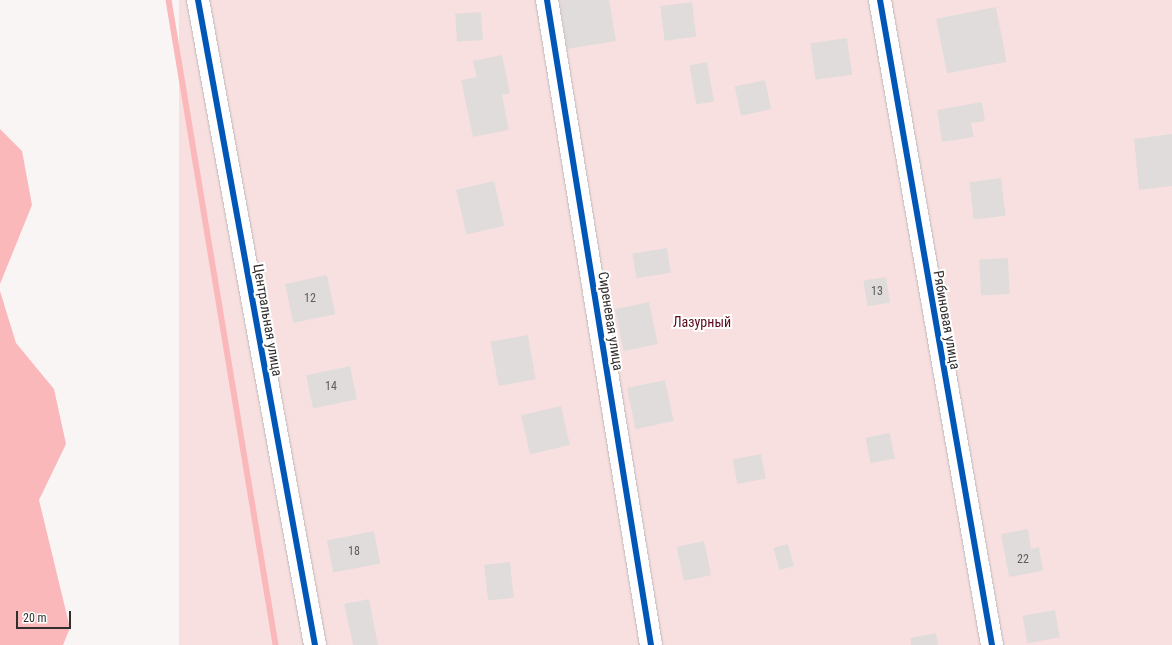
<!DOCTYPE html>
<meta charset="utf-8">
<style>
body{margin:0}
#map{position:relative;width:1172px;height:645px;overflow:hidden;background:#faf5f5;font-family:"Roboto Condensed",sans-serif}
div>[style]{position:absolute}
.green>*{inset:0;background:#f9e0e0;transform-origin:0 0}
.water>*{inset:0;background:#fab8ba}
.stream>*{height:5.5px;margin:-2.75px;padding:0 2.75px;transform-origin:2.75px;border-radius:2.75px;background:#fab8ba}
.building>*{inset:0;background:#e1dcdc;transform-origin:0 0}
.roads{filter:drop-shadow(0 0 1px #bdb8b8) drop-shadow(0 0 1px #bdb8b8)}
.minor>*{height:22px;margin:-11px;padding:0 11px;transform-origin:11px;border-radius:11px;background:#fefefe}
.cycleway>*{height:6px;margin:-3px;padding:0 3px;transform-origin:3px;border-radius:3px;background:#0057b8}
span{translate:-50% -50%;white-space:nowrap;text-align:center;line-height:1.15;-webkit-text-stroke:4px #fff;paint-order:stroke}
.number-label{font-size:12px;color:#605b5b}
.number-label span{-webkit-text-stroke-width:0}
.street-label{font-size:14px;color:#332e2e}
.park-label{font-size:14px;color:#5c0b1a}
.scale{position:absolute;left:16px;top:611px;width:55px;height:18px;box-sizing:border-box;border:2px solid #332e2e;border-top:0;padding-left:5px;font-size:12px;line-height:14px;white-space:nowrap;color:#332e2e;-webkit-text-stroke:3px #fff;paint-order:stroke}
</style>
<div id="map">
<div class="green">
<i style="left:179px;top:0;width:993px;height:654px"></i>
</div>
<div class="water">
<i style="clip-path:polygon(0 129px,22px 151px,32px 205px,0 284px)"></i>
<i style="clip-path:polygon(0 291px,16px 343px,54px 389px,66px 444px,39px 500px,70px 628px,63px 645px,0 645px)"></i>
</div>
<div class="stream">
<i style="left:169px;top:0;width:654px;rotate:80.58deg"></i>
</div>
<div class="building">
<i style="clip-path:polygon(560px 0,609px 0,616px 41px,567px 49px)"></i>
<i style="left:692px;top:2px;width:35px;height:32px;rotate:83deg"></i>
<i style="left:996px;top:7px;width:56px;height:61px;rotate:79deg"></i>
<i style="left:481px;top:12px;width:28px;height:26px;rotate:86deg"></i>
<i style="left:847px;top:38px;width:37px;height:37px;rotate:82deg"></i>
<i style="clip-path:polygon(502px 55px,510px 93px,502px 95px,509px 130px,473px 137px,461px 80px,477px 77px,473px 61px)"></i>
<i style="left:707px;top:62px;width:40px;height:18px;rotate:80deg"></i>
<i style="left:765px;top:80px;width:30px;height:31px;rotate:78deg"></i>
<i style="clip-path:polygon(982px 102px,985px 121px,971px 123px,974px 137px,942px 142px,937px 110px)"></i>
<i style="clip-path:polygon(1172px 134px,1172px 186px,1139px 190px,1134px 139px)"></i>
<i style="left:1001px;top:178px;width:38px;height:32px;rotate:83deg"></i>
<i style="left:494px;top:181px;width:46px;height:39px;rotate:77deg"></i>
<i style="left:667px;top:248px;width:25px;height:35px;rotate:81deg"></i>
<i style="left:1008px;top:258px;width:36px;height:29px;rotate:87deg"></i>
<i style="left:327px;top:275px;width:40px;height:43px;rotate:78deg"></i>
<i style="left:886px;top:277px;width:26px;height:23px;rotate:81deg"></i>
<i style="left:649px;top:302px;width:43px;height:35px;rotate:78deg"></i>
<i style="left:528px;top:335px;width:45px;height:38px;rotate:80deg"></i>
<i style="left:350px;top:366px;width:34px;height:45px;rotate:78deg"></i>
<i style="left:665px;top:380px;width:42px;height:39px;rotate:78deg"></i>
<i style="left:561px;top:406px;width:40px;height:41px;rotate:77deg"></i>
<i style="left:890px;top:433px;width:26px;height:25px;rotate:79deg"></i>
<i style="left:761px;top:454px;width:25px;height:29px;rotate:79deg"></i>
<i style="clip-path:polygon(1028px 529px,1031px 549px,1039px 547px,1043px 571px,1009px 577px,1001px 534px)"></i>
<i style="left:374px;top:531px;width:33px;height:48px;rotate:79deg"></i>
<i style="left:704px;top:541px;width:35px;height:28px;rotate:78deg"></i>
<i style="left:788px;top:544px;width:23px;height:15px;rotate:75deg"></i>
<i style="left:510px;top:562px;width:36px;height:26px;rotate:84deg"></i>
<i style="clip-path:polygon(369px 599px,378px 645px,353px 645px,344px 604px)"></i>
<i style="left:1055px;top:610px;width:28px;height:33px;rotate:80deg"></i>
<i style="clip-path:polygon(936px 633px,938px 645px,911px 645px,910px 638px)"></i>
</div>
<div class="roads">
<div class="minor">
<i style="left:198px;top:0;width:656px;rotate:79.72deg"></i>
<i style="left:547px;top:0;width:653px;rotate:80.84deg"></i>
<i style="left:880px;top:0;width:655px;rotate:80.15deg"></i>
</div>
</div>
<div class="cycleway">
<i style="left:198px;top:0;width:656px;rotate:79.72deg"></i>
<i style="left:547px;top:0;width:653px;rotate:80.84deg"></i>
<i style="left:880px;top:0;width:655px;rotate:80.15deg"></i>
</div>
<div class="number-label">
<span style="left:877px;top:292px">13</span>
<span style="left:310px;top:299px">12</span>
<span style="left:331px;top:387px">14</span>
<span style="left:354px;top:552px">18</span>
<span style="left:1023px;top:560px">22</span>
</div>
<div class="street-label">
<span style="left:268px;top:320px;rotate:80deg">Центральная улица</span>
<span style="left:947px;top:320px;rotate:80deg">Рябиновая улица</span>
<span style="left:611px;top:321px;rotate:81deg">Сиреневая улица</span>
</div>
<div class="park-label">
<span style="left:702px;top:322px">Лазурный</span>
</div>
<div class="scale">20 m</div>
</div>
